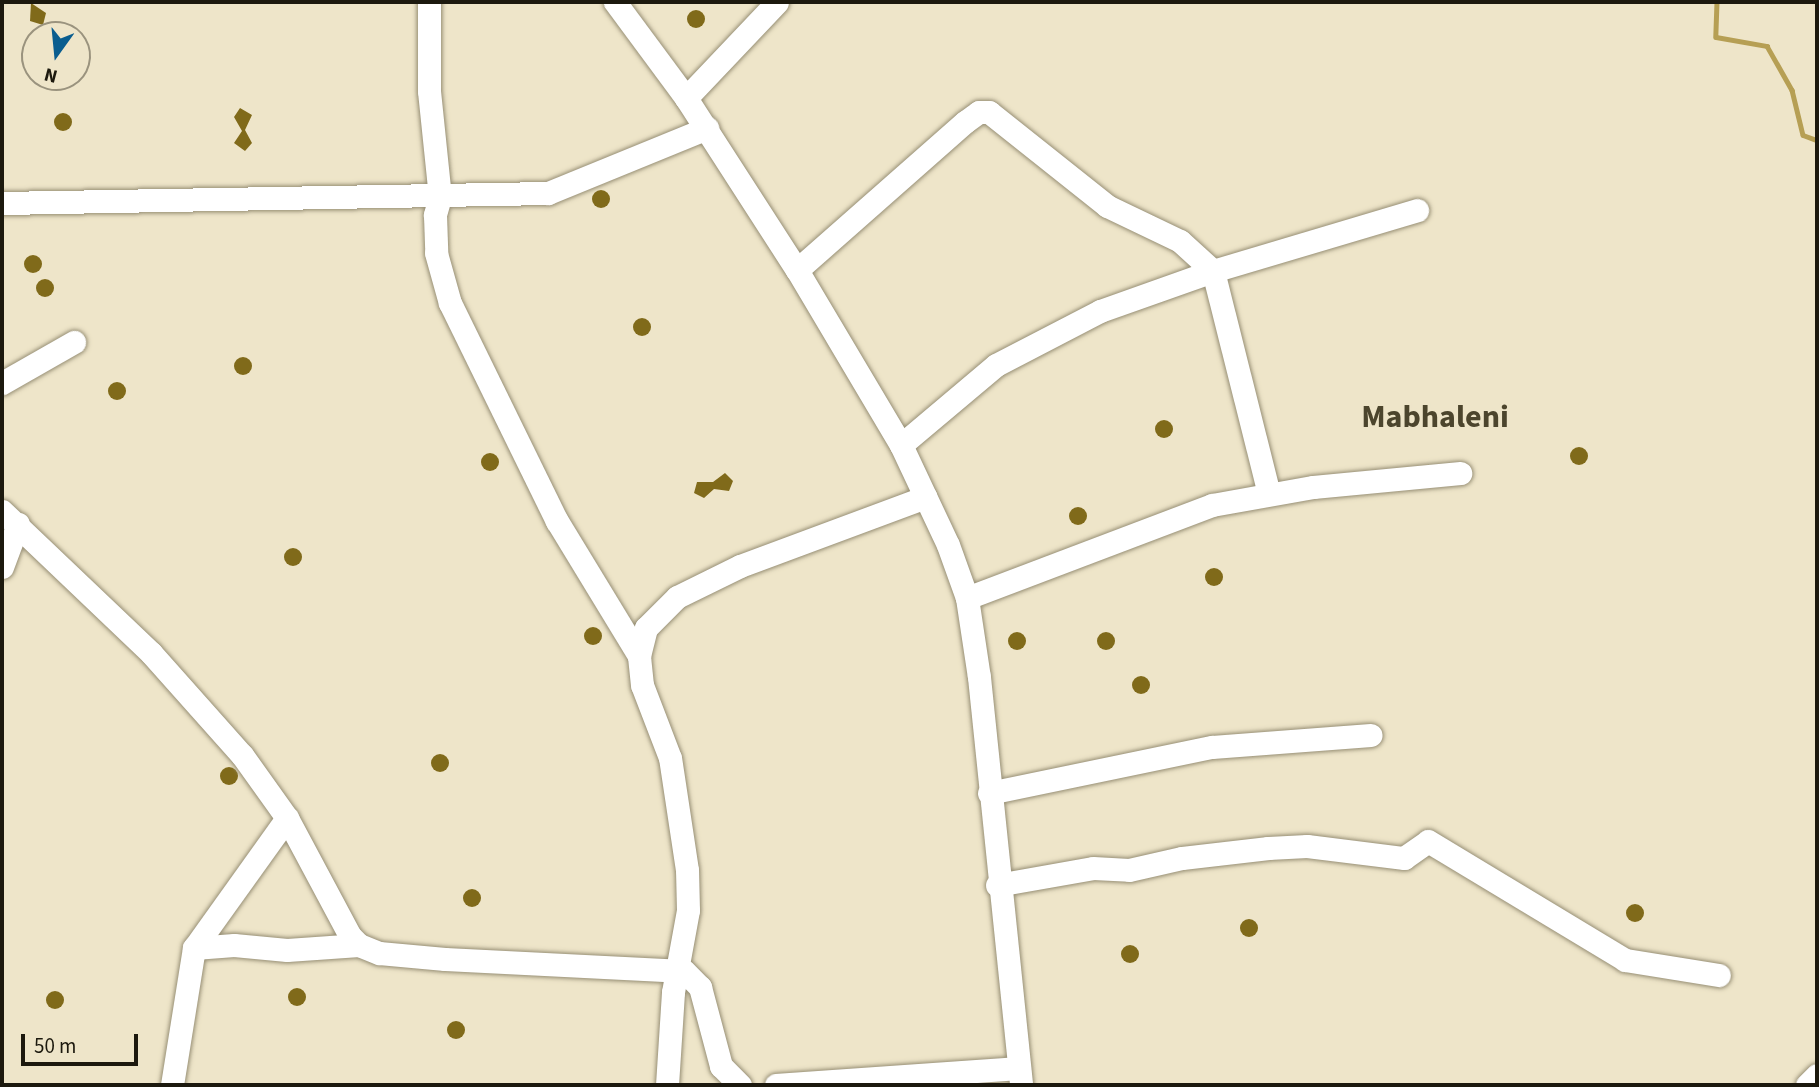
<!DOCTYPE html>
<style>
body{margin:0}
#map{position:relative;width:1819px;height:1087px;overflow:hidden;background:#eee5c9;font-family:"Source Sans 3",sans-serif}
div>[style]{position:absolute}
.stream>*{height:4.5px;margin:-2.25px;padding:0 2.25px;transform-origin:2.25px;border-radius:2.25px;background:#b69f54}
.building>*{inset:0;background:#806a1a}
.round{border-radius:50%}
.roads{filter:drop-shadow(0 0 2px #978f75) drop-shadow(0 0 2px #978f75)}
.minor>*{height:23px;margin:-11.5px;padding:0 11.5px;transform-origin:11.5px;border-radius:11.5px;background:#fff}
span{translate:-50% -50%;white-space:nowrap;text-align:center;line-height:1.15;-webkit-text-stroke:5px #eee5c9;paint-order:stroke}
.district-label{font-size:32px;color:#4c452d;font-weight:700}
.frame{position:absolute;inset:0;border:4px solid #1c190e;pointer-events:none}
.north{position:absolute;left:21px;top:21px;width:70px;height:70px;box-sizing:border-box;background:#eee5c9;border:2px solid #9a937e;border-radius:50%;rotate:195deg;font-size:19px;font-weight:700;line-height:28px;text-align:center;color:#1c190e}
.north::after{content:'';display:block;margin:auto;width:24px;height:32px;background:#095d8f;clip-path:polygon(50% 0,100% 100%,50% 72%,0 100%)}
.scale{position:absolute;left:21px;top:1034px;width:117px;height:32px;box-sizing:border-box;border:4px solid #1c190e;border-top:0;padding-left:9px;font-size:21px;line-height:24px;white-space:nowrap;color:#1c190e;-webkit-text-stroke:5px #eee5c9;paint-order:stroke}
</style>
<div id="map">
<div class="stream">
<i style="left:1717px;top:2px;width:35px;rotate:92deg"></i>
<i style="left:1716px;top:37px;width:52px;rotate:10deg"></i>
<i style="left:1767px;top:46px;width:51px;rotate:60.4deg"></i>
<i style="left:1792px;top:90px;width:46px;rotate:76.3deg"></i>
<i style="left:1803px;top:135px;width:15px;rotate:20deg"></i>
</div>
<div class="building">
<i style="clip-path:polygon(31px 3px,46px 13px,43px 25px,30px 21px)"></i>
<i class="round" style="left:687px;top:10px;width:18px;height:18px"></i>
<i style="clip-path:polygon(240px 108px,252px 115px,245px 130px,252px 143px,245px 151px,234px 143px,242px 131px,234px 117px)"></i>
<i class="round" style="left:54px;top:113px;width:18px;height:18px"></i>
<i class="round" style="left:592px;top:190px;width:18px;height:18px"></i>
<i class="round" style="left:24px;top:255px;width:18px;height:18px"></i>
<i class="round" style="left:36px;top:279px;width:18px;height:18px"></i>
<i class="round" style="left:633px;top:318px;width:18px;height:18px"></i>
<i class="round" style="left:234px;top:357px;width:18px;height:18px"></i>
<i class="round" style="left:108px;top:382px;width:18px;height:18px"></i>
<i class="round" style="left:1155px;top:420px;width:18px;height:18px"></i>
<i class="round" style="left:1570px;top:447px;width:18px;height:18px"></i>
<i class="round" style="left:481px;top:453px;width:18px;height:18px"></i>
<i style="clip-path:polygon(725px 473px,733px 481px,729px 491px,714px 489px,704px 498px,694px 493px,697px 482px,713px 482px)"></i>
<i class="round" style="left:1069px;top:507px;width:18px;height:18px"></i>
<i class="round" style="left:284px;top:548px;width:18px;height:18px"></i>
<i class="round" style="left:1205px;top:568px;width:18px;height:18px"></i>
<i class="round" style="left:584px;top:627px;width:18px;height:18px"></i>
<i class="round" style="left:1097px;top:632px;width:18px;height:18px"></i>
<i class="round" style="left:1008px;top:632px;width:18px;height:18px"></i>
<i class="round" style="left:1132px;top:676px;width:18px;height:18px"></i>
<i class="round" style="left:431px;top:754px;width:18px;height:18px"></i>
<i class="round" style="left:220px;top:767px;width:18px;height:18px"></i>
<i class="round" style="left:463px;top:889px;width:18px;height:18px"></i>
<i class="round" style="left:1626px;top:904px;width:18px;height:18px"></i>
<i class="round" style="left:1240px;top:919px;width:18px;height:18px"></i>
<i class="round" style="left:1121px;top:945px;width:18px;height:18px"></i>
<i class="round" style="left:288px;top:988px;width:18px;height:18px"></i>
<i class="round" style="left:46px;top:991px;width:18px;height:18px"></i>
<i class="round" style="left:447px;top:1021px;width:18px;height:18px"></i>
</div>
<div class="roads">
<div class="minor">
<i style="left:429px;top:2px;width:89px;rotate:90deg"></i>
<i style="left:429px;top:91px;width:107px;rotate:84.1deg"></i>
<i style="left:440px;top:197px;width:19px;rotate:106deg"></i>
<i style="left:435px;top:215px;width:38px;rotate:88deg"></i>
<i style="left:436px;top:253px;width:52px;rotate:74.4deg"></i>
<i style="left:450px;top:303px;width:243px;rotate:63.9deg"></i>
<i style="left:557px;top:521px;width:158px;rotate:58.7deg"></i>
<i style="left:615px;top:2px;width:119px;rotate:53.5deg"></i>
<i style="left:686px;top:98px;width:205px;rotate:57.2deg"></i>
<i style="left:797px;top:270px;width:204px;rotate:59.3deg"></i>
<i style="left:901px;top:445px;width:110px;rotate:64.8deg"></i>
<i style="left:948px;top:545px;width:56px;rotate:70.3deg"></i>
<i style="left:967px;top:598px;width:80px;rotate:81.4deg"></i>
<i style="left:979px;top:677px;width:410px;rotate:84.1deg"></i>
<i style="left:686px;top:98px;width:132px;rotate:-46.5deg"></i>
<i style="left:2px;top:203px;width:546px;rotate:-1.05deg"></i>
<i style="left:548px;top:193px;width:172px;rotate:-22.2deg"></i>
<i style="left:797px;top:270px;width:224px;rotate:-41.4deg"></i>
<i style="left:965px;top:122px;width:17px;rotate:-36deg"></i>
<i style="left:979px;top:112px;width:10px"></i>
<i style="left:989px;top:112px;width:151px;rotate:38.5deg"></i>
<i style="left:1107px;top:206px;width:81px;rotate:25.6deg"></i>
<i style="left:1180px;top:241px;width:45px;rotate:42.3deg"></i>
<i style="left:1213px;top:271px;width:230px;rotate:75.9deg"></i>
<i style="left:2px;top:383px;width:83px;rotate:-29.7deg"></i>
<i style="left:901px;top:445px;width:124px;rotate:-40.1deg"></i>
<i style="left:996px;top:365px;width:117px;rotate:-27.4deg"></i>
<i style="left:1100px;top:311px;width:120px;rotate:-19.5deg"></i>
<i style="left:1213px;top:271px;width:213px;rotate:-16.6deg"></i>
<i style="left:2px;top:511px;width:206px;rotate:43.6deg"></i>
<i style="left:151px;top:653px;width:137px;rotate:48.3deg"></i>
<i style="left:242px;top:755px;width:77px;rotate:54.5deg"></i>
<i style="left:287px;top:818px;width:134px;rotate:61.9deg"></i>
<i style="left:350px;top:936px;width:13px;rotate:45deg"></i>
<i style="left:359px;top:945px;width:22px;rotate:22deg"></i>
<i style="left:379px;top:953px;width:66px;rotate:5.2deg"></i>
<i style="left:445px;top:959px;width:239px;rotate:2.9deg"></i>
<i style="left:684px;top:971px;width:23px;rotate:45deg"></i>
<i style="left:700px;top:987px;width:82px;rotate:75.1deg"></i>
<i style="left:721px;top:1066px;width:27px;rotate:45deg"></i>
<i style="left:2px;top:567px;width:46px;rotate:-69.6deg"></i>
<i style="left:967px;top:598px;width:262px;rotate:-20.8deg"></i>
<i style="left:1212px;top:505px;width:103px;rotate:-10.1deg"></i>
<i style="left:1313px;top:487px;width:148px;rotate:-5.4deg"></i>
<i style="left:989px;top:793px;width:228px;rotate:-11.7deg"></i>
<i style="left:1212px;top:747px;width:159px;rotate:-4.3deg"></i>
<i style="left:997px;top:885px;width:97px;rotate:-10deg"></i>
<i style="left:1093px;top:868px;width:36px;rotate:3deg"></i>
<i style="left:1129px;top:870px;width:54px;rotate:-12.8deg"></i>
<i style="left:1182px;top:858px;width:87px;rotate:-6.6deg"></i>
<i style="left:1268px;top:848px;width:39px;rotate:-3deg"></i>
<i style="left:1307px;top:846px;width:98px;rotate:7.1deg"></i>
<i style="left:1404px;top:858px;width:29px;rotate:-35deg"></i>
<i style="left:1428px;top:841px;width:230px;rotate:31.1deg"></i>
<i style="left:1625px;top:960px;width:95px;rotate:9.1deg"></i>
<i style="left:194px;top:948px;width:40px;rotate:-4.3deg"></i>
<i style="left:234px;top:945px;width:53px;rotate:5.4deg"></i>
<i style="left:287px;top:950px;width:72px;rotate:-4deg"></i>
<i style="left:172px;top:1085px;width:139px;rotate:-80.9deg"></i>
<i style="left:194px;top:948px;width:160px;rotate:-54.4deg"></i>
<i style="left:667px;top:1085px;width:93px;rotate:-86.3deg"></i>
<i style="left:673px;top:992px;width:83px;rotate:-79.6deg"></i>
<i style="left:688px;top:910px;width:40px;rotate:-91.4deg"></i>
<i style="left:687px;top:870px;width:113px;rotate:-98.6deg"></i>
<i style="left:670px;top:758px;width:78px;rotate:-111deg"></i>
<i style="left:642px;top:685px;width:29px;rotate:-96deg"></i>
<i style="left:639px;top:656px;width:29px;rotate:-76deg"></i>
<i style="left:646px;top:628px;width:44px;rotate:-45deg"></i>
<i style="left:677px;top:597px;width:70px;rotate:-26.2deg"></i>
<i style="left:740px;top:566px;width:198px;rotate:-20.4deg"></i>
<i style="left:776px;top:1085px;width:243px;rotate:-4deg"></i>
<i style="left:1807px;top:1085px;width:14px;rotate:-45deg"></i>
</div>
</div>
<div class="district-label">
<span style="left:1435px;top:417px">Mabhaleni</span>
</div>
<div class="frame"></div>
<div class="north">N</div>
<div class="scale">50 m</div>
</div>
